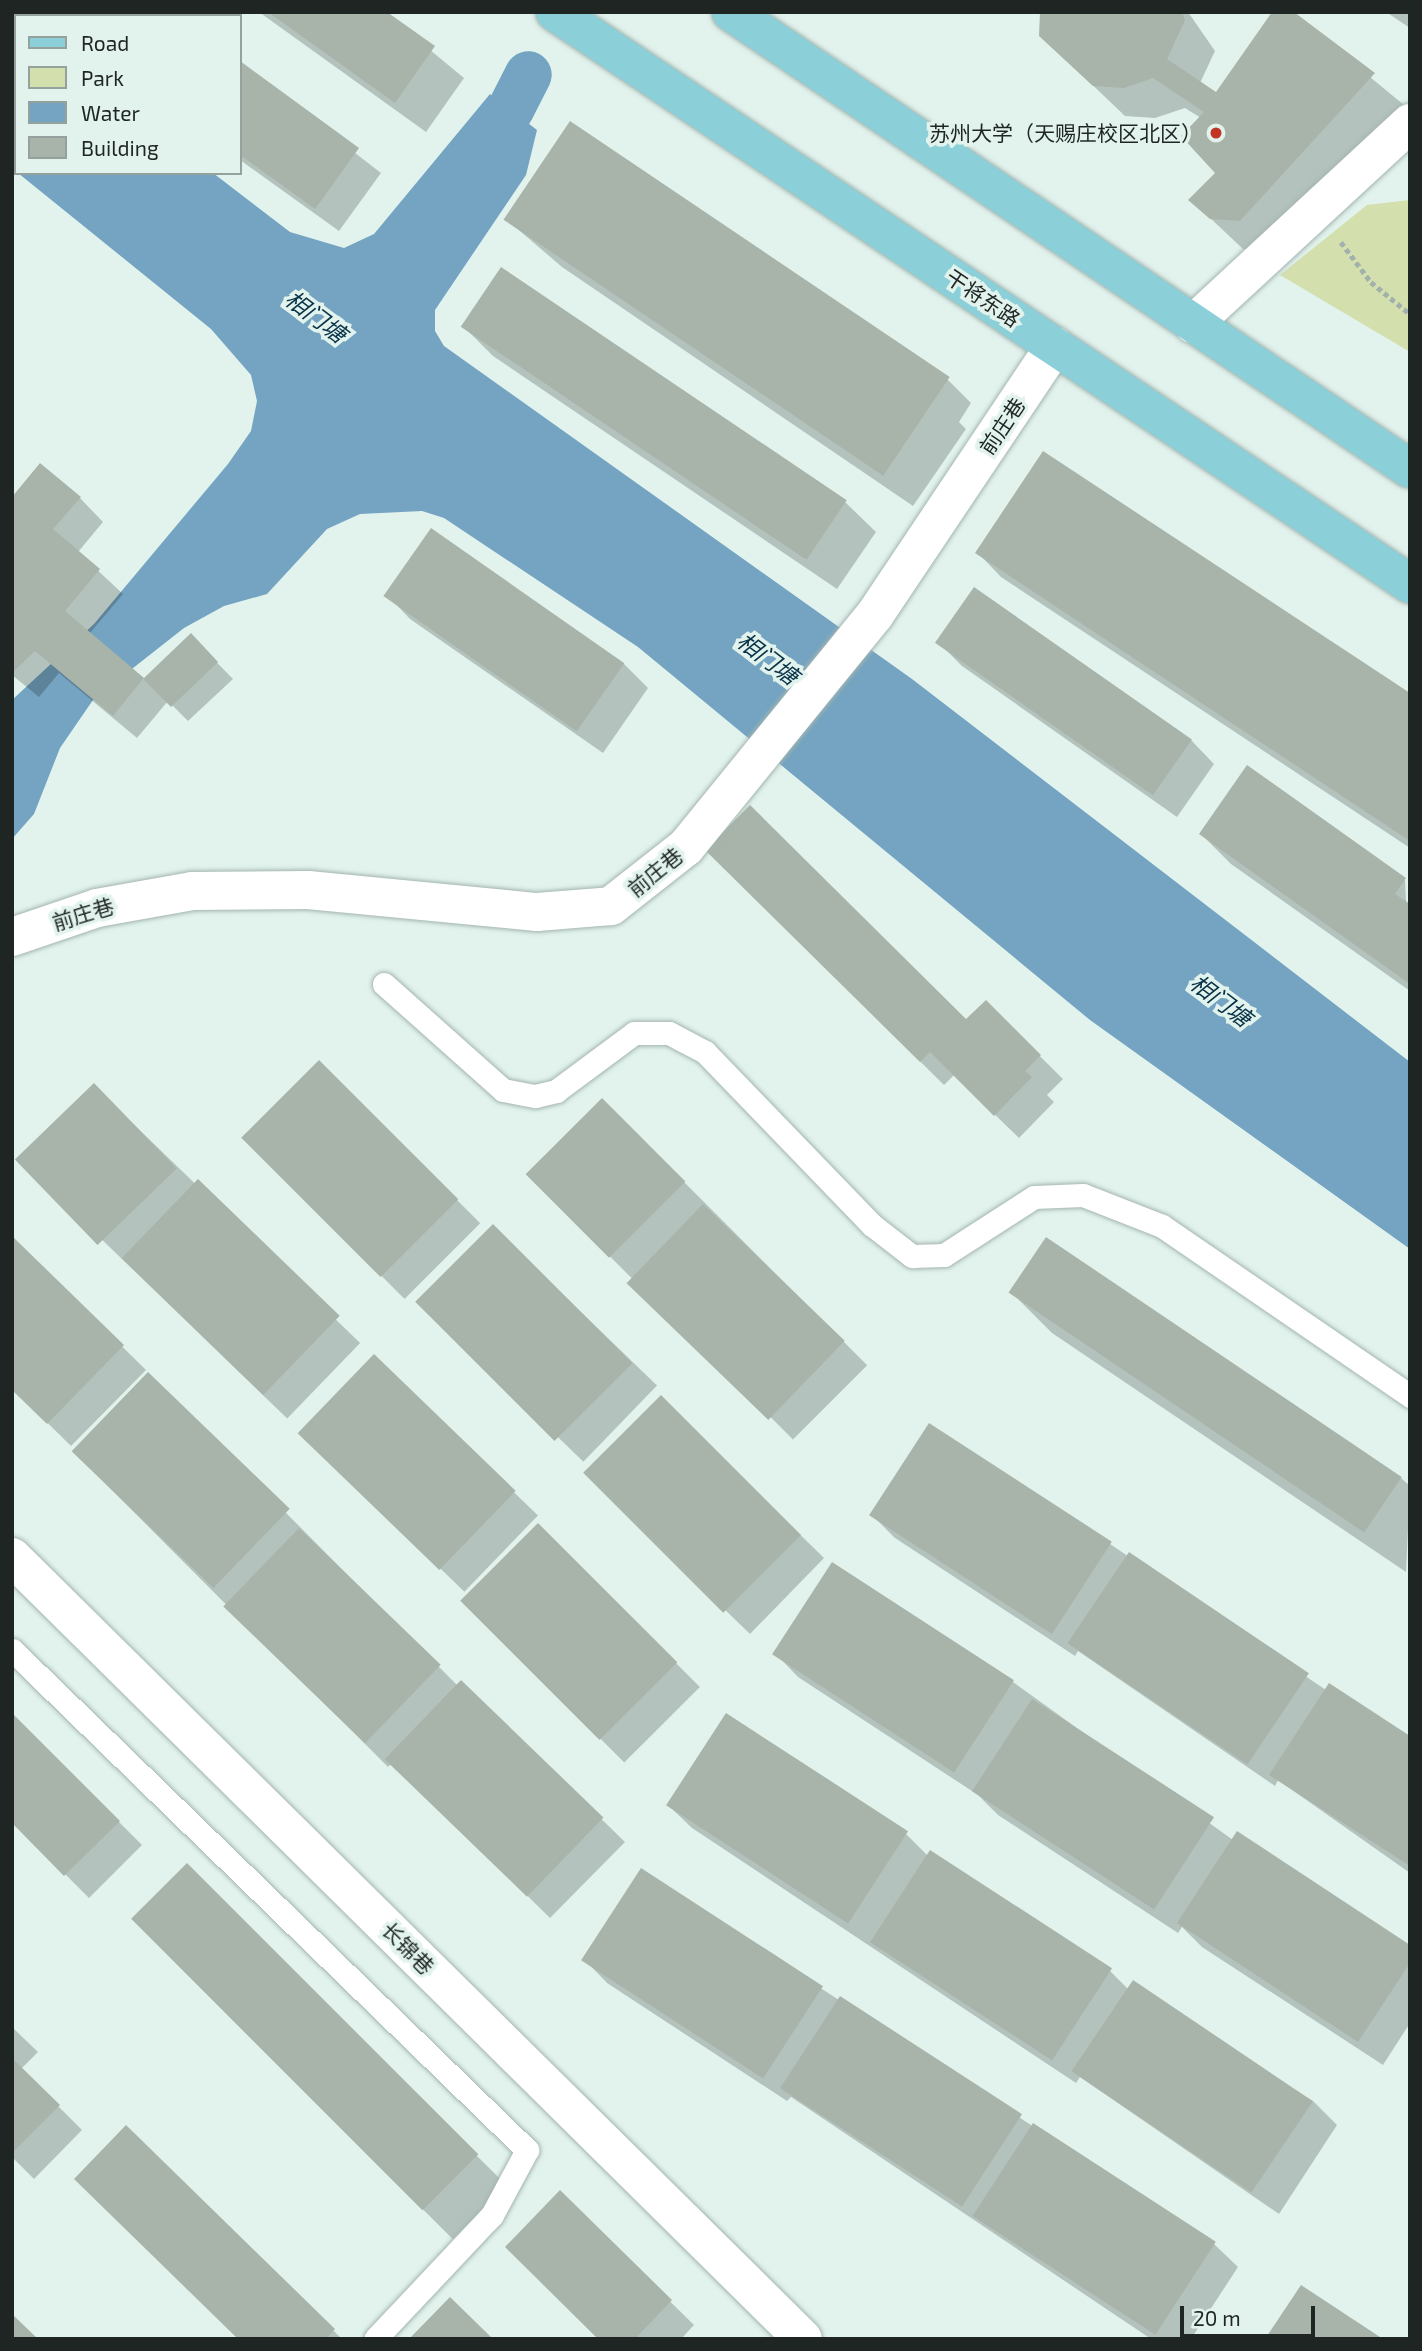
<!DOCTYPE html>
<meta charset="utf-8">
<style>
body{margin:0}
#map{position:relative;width:1422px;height:2351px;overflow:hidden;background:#e2f3ee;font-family:"Exo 2","Noto Sans SC",sans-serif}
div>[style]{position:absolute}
.green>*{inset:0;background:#d3dfad}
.water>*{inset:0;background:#74a4c1;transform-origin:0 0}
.shadow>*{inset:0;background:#0003;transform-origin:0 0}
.canal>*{height:47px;margin:-23.5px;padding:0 23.5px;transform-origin:23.5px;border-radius:23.5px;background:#74a4c1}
.building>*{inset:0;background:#a8b3a9;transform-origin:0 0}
.path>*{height:4.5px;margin-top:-2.25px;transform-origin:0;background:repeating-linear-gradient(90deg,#a3b1ad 0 5px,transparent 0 8.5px)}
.roads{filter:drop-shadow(0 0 2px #a4b5b0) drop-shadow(0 0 2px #a4b5b0)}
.service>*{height:23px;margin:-11.5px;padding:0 11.5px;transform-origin:11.5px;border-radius:11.5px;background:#fff}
.minor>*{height:38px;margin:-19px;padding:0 19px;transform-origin:19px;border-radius:19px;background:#fff}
.primary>*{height:38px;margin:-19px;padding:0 19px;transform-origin:19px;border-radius:19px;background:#8bd0d8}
.dots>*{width:19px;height:19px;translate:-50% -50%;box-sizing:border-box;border:4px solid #e2f3ee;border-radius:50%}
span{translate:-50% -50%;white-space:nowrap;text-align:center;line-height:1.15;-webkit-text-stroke:7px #e2f3ee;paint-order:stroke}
.poi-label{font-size:21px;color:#1e2523}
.right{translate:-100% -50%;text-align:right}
.street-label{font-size:21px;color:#1e2523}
.water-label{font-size:23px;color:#083247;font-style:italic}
.frame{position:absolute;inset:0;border:14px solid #1e2523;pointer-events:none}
.legend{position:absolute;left:14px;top:14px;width:228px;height:161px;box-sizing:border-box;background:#e2f3ee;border:2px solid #94a19d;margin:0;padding:9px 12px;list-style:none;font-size:21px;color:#1e2523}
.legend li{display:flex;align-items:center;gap:14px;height:35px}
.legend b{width:35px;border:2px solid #94a19d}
.scale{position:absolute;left:1180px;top:2306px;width:135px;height:32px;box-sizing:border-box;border:4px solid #1e2523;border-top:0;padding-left:9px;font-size:21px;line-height:24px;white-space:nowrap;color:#1e2523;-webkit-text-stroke:5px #e2f3ee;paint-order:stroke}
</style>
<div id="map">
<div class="green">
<i style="clip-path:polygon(1410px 200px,1410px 352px,1280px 275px,1367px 205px)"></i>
</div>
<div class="water">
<i style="left:12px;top:20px;width:4px;height:148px;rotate:27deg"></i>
<i style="clip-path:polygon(490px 94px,537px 130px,526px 175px,435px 310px,435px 331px,444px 346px,912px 679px,1410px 1062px,1410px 1249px,1090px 1020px,638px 647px,444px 518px,422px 511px,360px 514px,327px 529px,267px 594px,224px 606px,184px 628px,128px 672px,93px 700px,60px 748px,34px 814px,12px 839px,12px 700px,94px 624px,228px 464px,251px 431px,257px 401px,251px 375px,211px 329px,18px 173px,213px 173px,290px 232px,344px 248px,374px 234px)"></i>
</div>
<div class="shadow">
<i style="clip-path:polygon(259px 12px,384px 12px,464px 78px,426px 132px)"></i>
<i style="clip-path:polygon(1042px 12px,1188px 12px,1215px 51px,1200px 83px,1217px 95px,1291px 12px,1404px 105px,1270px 251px,1243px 249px,1191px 200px,1217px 173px,1201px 118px,1185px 108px,1155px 118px,1125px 116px,1040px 35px)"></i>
<i style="clip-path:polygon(1386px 12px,1410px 12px,1410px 28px)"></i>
<i style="clip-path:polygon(240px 64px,381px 173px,339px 231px,240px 160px)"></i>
<i style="clip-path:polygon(506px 219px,948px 380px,971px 403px,959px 422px,966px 429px,913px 506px,562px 267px)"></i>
<i style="clip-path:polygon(463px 326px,845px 502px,876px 532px,837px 589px,493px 356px)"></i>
<i style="clip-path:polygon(80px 498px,103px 522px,78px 552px,123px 594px,89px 634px,144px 680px,191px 636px,233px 679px,188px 721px,168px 701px,137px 738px,59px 673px,39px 697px,12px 675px,12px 499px)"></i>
<i style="clip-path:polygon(978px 553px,1410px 696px,1410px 848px,1001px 577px)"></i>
<i style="clip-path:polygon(387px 595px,624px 664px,648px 688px,603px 753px,410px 619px)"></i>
<i style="clip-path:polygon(938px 642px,1191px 740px,1214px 764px,1177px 817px,962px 666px)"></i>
<i style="clip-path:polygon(1201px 834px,1405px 879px,1410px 991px,1231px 864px)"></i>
<i style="clip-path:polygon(707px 850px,966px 1022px,986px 1003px,1063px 1079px,1047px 1095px,1054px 1102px,1019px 1138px,954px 1075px,944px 1085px)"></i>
<i style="left:319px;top:1062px;width:228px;height:107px;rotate:45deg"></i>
<i style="left:94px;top:1086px;width:370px;height:105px;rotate:44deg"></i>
<i style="left:602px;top:1100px;width:375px;height:105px;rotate:45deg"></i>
<i style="left:493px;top:1227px;width:228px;height:106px;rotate:44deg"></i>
<i style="clip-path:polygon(12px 1238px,146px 1370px,71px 1446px,12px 1388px)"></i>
<i style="clip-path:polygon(1011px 1292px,1401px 1478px,1410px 1486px,1406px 1572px,1052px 1333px)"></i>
<i style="left:374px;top:1357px;width:228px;height:106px;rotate:44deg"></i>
<i style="clip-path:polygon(148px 1374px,458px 1686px,461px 1682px,625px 1842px,550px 1918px,392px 1763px,388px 1767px,73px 1451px)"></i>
<i style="clip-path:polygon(661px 1398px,824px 1558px,750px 1634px,610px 1498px)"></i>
<i style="clip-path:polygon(872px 1515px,1110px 1544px,1326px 1690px,1410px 1738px,1410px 1873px,1278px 1780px,1275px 1786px,1078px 1651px,1075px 1656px,895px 1538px)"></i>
<i style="left:538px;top:1525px;width:229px;height:107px;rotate:45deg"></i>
<i style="clip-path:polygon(775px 1653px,1013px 1682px,1233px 1840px,1410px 1947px,1410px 2023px,1383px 2065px,1202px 1947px,1182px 1927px,1178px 1933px,998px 1815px,978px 1795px,798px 1677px)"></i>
<i style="clip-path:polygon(12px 1715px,142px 1845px,89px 1898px,12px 1821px)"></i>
<i style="clip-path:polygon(726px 1715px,906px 1834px,928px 1856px,1110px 1971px,1129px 1990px,1313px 2101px,1337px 2125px,1279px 2214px,1080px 2077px,1076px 2083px,692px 1828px,668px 1805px)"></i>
<i style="left:187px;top:1866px;width:452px;height:76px;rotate:45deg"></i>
<i style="clip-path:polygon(584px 1959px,822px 1989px,1214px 2244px,1238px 2267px,1191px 2339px,1151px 2339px,791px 2097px,787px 2101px,607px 1983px)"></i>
<i style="clip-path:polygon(12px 2027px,38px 2052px,21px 2069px,82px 2130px,34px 2179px,12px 2157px)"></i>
<i style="clip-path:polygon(127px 2128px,342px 2339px,240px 2339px)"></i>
<i style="clip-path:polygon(560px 2193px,694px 2325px,681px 2339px,600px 2339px)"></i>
</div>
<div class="canal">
<i style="left:510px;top:109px;width:39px;rotate:-63deg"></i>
</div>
<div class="building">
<i style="left:75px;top:12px;width:97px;height:5px"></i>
<i style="clip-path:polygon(268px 12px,387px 12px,435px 46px,395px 103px)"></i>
<i style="clip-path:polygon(1040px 12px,1182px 12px,1185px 20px,1167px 59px,1216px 92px,1272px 12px,1294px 12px,1375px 73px,1240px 221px,1210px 219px,1188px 200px,1215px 173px,1181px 136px,1204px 112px,1153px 78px,1124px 88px,1093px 86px,1039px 36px)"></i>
<i style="clip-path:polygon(240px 61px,359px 148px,315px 209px,240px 155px)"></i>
<i style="left:570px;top:121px;width:458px;height:119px;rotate:34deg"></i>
<i style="left:501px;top:267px;width:417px;height:72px;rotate:34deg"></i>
<i style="clip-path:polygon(1043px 451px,1410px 693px,1410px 841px,975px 553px)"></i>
<i style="clip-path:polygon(40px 463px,81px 497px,53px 529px,100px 569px,65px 611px,144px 678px,191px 633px,218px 662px,171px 707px,143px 679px,113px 716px,35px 651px,12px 673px,12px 497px)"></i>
<i style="left:431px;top:528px;width:236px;height:83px;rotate:35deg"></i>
<i style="left:974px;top:587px;width:266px;height:68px;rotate:35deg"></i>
<i style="clip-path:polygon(1247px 765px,1406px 878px,1395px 894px,1410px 904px,1410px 984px,1199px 834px)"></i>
<i style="clip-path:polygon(750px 805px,966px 1019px,986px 1000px,1041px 1055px,1025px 1071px,1032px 1077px,994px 1116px,930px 1052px,920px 1062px,705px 850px)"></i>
<i style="left:319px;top:1060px;width:197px;height:110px;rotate:45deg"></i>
<i style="left:94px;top:1083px;width:119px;height:110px;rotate:46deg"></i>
<i style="left:602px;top:1098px;width:118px;height:108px;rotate:45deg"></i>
<i style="left:198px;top:1179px;width:197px;height:110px;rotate:44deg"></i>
<i style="left:703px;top:1204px;width:197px;height:110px;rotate:44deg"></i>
<i style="left:493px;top:1224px;width:197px;height:110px;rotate:45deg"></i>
<i style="clip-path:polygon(12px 1236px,124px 1345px,47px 1424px,12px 1390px)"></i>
<i style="left:1046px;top:1237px;width:429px;height:67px;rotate:34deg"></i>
<i style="left:374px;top:1354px;width:197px;height:110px;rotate:44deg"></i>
<i style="left:148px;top:1372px;width:197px;height:110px;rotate:44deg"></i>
<i style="left:661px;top:1395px;width:198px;height:110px;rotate:45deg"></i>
<i style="left:929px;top:1423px;width:218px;height:110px;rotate:33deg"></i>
<i style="left:538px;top:1523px;width:197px;height:110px;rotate:45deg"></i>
<i style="left:299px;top:1528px;width:197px;height:109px;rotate:44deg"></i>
<i style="left:1129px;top:1552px;width:217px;height:110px;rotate:34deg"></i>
<i style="left:832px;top:1562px;width:217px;height:110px;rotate:33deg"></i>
<i style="left:461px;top:1680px;width:198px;height:110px;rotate:44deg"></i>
<i style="clip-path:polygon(1329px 1683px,1410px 1736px,1410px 1866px,1269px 1775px)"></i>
<i style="left:1032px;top:1699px;width:217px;height:110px;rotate:33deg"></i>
<i style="clip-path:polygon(12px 1713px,120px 1821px,64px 1876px,12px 1823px)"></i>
<i style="left:726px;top:1713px;width:217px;height:110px;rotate:33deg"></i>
<i style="clip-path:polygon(1237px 1831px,1410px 1945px,1410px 1963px,1358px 2042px,1177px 1923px)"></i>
<i style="left:930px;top:1850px;width:217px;height:110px;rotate:33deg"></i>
<i style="left:187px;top:1863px;width:412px;height:79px;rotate:45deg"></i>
<i style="left:641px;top:1868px;width:217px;height:110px;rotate:33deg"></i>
<i style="left:1133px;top:1980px;width:217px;height:110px;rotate:34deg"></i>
<i style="left:840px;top:1996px;width:217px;height:110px;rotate:33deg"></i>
<i style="clip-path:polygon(12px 2058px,60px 2105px,12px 2153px)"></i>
<i style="left:1033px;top:2123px;width:218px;height:111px;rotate:33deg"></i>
<i style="clip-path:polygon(126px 2125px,335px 2329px,326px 2339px,238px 2339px,74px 2179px)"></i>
<i style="clip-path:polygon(560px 2190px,672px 2300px,635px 2339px,598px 2339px,505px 2247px)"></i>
<i style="clip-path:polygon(1301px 2285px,1383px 2339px,1265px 2339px)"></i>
<i style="clip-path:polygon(450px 2297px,493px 2339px,409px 2339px)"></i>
<i style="clip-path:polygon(12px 2314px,38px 2339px,12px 2339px)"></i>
</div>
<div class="path">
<i style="left:1341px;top:242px;width:50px;rotate:53.1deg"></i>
<i style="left:1371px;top:282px;width:50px;rotate:39.4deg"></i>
</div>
<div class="roads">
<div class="service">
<i style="left:384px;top:984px;width:159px;rotate:41.7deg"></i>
<i style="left:503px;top:1090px;width:33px;rotate:11deg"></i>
<i style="left:535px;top:1096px;width:22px;rotate:-13deg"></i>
<i style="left:556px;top:1091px;width:97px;rotate:-36.6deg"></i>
<i style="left:634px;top:1033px;width:35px"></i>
<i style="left:669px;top:1033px;width:41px;rotate:27.8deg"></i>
<i style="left:705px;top:1052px;width:240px;rotate:46deg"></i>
<i style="left:872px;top:1225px;width:51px;rotate:37.8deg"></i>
<i style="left:912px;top:1256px;width:32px;rotate:-2deg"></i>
<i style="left:944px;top:1255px;width:107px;rotate:-32.8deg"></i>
<i style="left:1034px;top:1197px;width:49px;rotate:-2.3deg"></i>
<i style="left:1083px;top:1195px;width:85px;rotate:21.4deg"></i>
<i style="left:1162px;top:1226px;width:301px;rotate:34.4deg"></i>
<i style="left:12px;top:1650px;width:718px;rotate:44.15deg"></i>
<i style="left:527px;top:2150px;width:74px;rotate:118.3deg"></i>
<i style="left:492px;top:2215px;width:170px;rotate:133.3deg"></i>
</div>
<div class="minor">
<i style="left:1193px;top:324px;width:296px;rotate:-42.8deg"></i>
<i style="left:12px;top:937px;width:90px;rotate:-18.8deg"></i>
<i style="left:97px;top:908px;width:97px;rotate:-10.1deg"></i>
<i style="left:192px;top:891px;width:116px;rotate:-0.5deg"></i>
<i style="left:308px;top:890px;width:230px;rotate:5.5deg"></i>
<i style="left:537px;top:912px;width:74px;rotate:-4.6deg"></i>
<i style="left:611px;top:906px;width:95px;rotate:-38.2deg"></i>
<i style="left:686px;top:847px;width:298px;rotate:-50.9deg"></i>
<i style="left:874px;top:616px;width:325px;rotate:-56.2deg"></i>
<i style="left:12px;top:1557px;width:1112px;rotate:44.67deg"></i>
</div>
<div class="primary">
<i style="left:555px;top:12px;width:1029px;rotate:33.78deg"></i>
<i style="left:731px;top:12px;width:818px;rotate:33.94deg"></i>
</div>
</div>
<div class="dots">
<i style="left:1216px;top:133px;background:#c13522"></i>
</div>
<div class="poi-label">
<span class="right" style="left:1202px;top:133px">苏州大学（天赐庄校区北区）</span>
</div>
<div class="street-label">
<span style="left:983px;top:298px;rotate:34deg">干将东路</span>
<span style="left:1002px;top:426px;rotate:-56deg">前庄巷</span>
<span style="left:655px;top:872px;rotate:-39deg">前庄巷</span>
<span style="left:83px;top:914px;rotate:-17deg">前庄巷</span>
<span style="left:408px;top:1948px;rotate:45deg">长锦巷</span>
</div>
<div class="water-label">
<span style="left:316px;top:316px;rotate:37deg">相门塘</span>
<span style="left:768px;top:658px;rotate:37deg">相门塘</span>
<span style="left:1221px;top:1000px;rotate:37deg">相门塘</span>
</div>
<div class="frame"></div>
<ul class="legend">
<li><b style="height:9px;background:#8bd0d8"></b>Road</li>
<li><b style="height:19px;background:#d3dfad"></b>Park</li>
<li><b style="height:19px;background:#74a4c1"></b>Water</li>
<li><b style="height:19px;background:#a8b3a9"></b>Building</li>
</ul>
<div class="scale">20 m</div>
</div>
